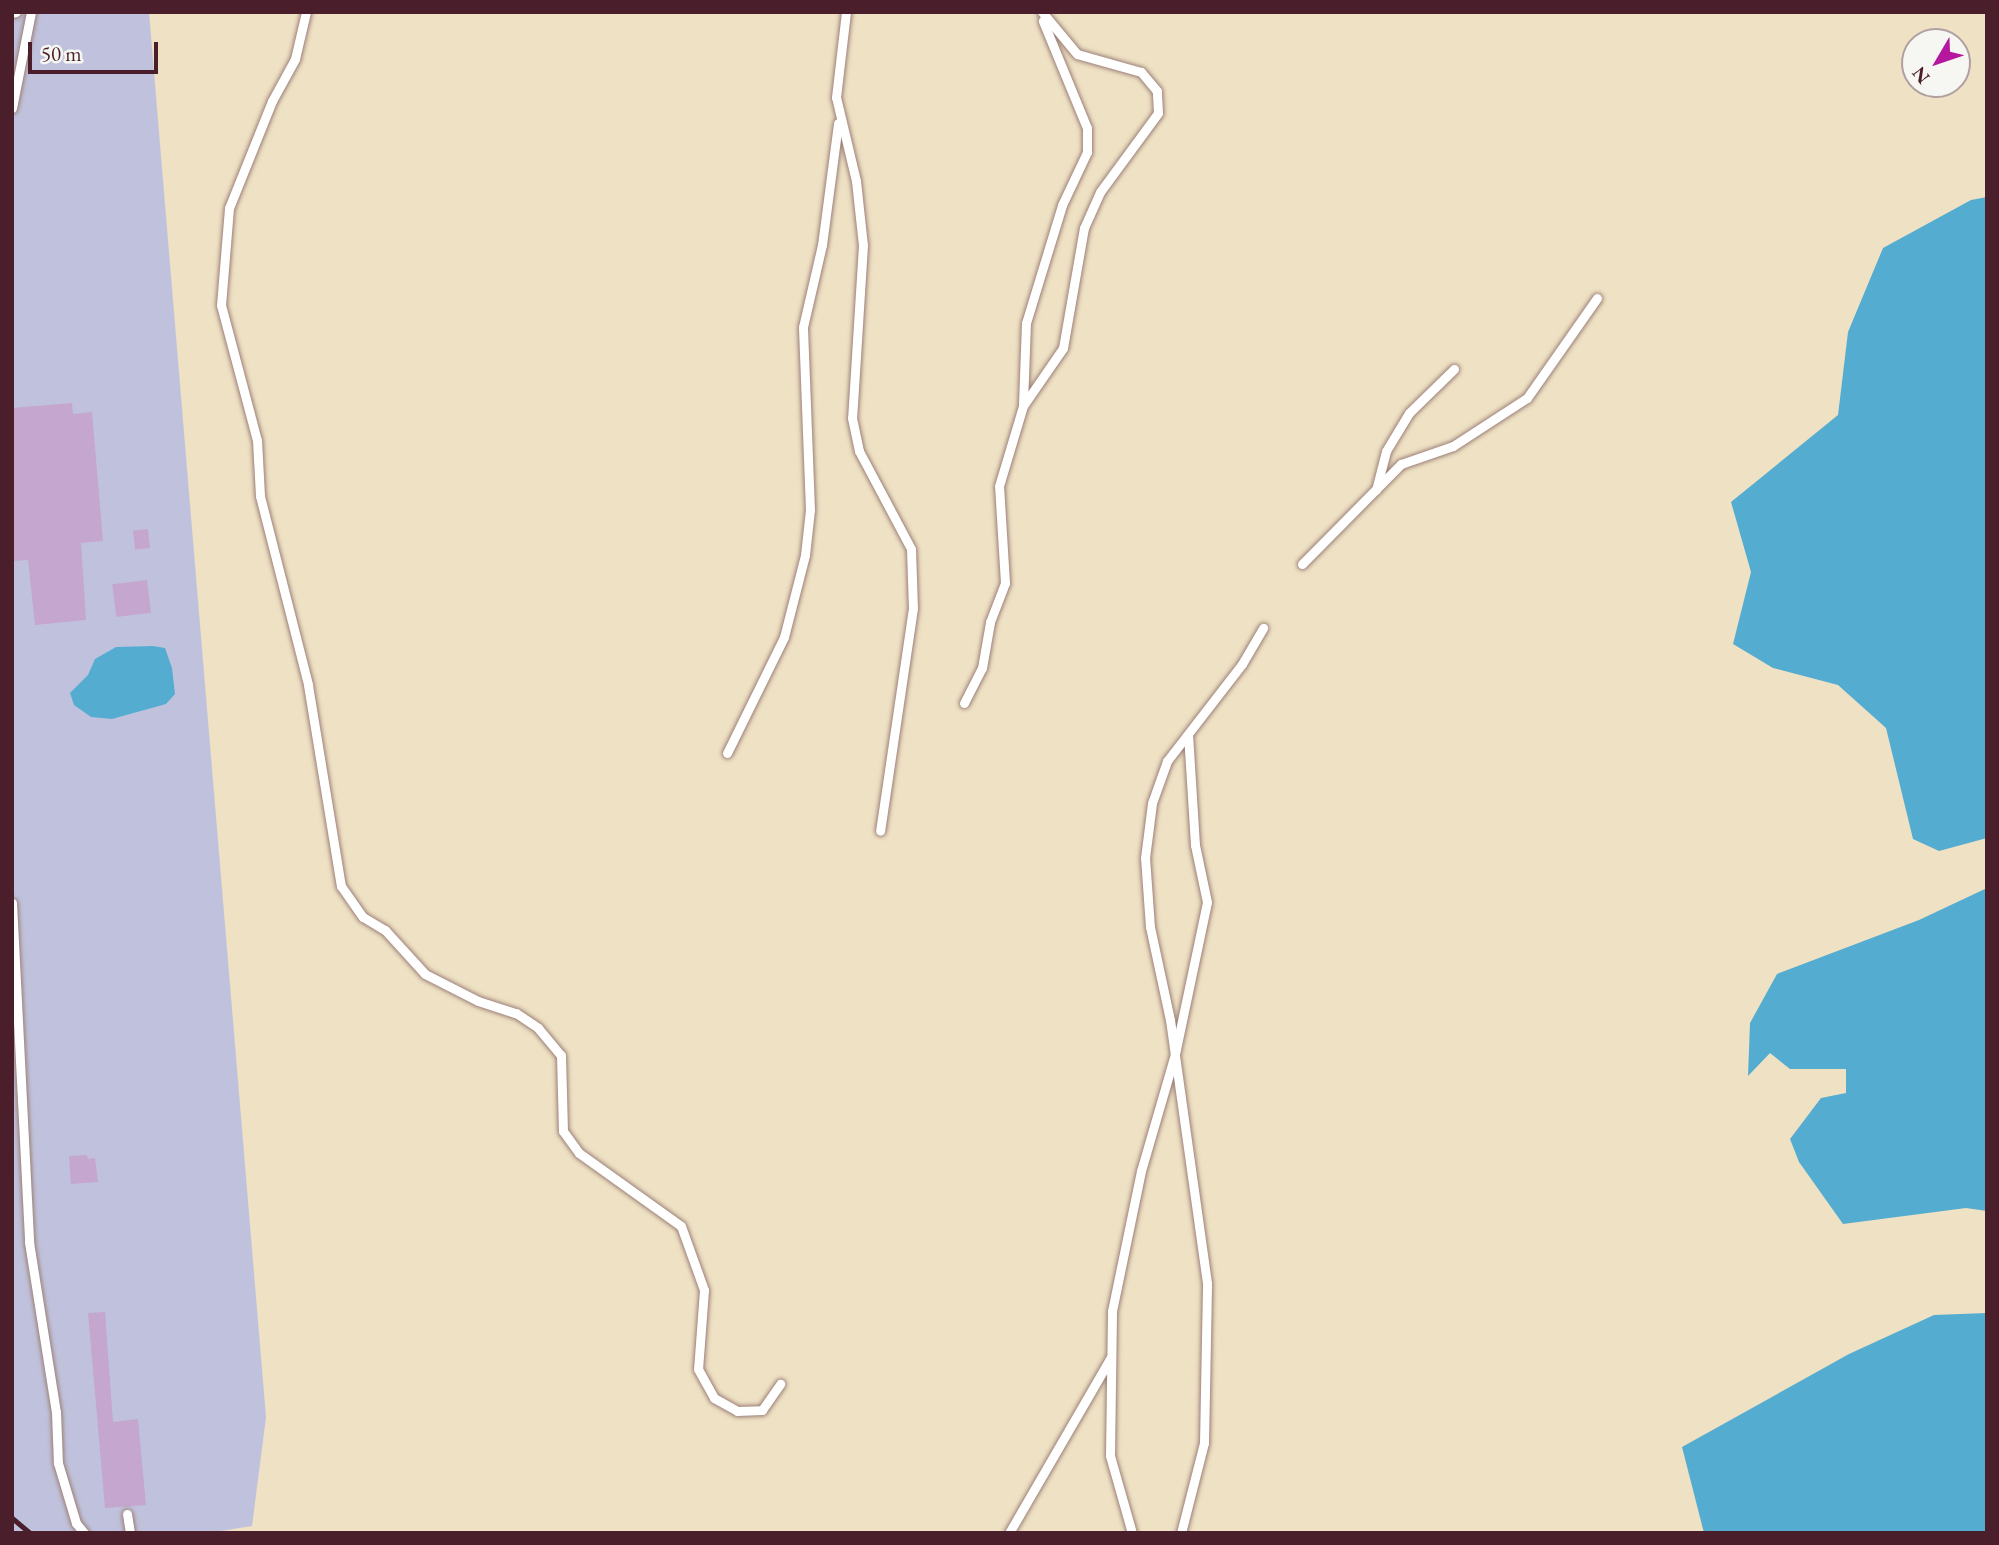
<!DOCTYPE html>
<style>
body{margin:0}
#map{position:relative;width:1999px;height:1545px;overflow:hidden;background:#efe1c4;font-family:"EB Garamond",serif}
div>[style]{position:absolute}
.industrial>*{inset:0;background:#c0c2dd}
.water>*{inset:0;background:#54add1}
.building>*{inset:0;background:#c4a6cf;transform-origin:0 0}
.roads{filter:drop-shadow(0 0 2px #9c8078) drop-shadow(0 0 2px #9c8078)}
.lane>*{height:9px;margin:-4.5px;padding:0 4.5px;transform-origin:4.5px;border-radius:4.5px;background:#fff}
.rail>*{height:5px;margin:-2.5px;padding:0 2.5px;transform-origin:2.5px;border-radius:2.5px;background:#4a1f2b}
span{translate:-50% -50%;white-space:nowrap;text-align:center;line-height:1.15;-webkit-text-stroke:6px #f6f6f2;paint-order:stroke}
.frame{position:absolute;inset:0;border:14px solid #4a1f2b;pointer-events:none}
.north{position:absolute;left:1901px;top:28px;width:70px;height:70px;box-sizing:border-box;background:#f6f6f2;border:2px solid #b1a0a2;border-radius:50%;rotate:231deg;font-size:19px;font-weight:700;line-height:28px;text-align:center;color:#4a1f2b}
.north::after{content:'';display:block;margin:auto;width:24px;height:32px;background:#b5179e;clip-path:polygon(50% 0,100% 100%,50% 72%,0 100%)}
.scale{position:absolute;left:28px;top:42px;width:130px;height:32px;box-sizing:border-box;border:4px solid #4a1f2b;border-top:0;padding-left:9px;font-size:21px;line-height:24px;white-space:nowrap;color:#4a1f2b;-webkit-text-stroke:5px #f6f6f2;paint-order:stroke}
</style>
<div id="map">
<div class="industrial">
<i style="clip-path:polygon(12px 12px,149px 12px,266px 1417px,252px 1526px,209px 1533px,12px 1533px)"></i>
</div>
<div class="water">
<i style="clip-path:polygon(1987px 197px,1987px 838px,1939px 851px,1913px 839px,1886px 728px,1838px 685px,1773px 668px,1733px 644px,1751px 572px,1731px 502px,1838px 415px,1848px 332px,1883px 248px,1971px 200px)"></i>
<i style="clip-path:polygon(153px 646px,165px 648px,172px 668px,175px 694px,166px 704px,112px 719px,91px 717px,74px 705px,70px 693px,88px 675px,95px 659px,116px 647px)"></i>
<i style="clip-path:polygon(1987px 888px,1987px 1211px,1966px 1208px,1843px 1224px,1799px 1162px,1790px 1139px,1821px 1098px,1846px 1093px,1846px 1069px,1790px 1069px,1770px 1053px,1748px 1076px,1750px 1023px,1777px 974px,1919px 920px)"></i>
<i style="clip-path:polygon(1987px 1313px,1987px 1533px,1704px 1533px,1682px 1447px,1849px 1354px,1934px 1315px)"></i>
</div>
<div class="building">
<i style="clip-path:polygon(72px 403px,73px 414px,92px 412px,103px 541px,81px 543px,86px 620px,35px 625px,28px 560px,12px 561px,12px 408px)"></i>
<i style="left:148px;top:529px;width:19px;height:15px;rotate:84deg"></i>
<i style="left:147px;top:580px;width:33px;height:35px;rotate:83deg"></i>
<i style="clip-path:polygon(87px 1155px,88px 1159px,95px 1158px,98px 1182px,71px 1184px,69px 1156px)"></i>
<i style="clip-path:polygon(105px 1312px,113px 1422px,138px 1419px,146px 1505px,105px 1508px,88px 1313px)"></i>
</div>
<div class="roads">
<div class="lane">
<i style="left:306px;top:12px;width:48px;rotate:103.2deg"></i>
<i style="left:295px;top:59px;width:48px;rotate:118.7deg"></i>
<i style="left:272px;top:101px;width:115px;rotate:111.9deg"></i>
<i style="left:229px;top:208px;width:97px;rotate:94.7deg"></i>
<i style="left:221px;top:305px;width:140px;rotate:75.1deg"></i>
<i style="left:257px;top:440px;width:56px;rotate:86.9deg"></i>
<i style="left:260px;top:496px;width:195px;rotate:75.7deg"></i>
<i style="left:308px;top:685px;width:204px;rotate:80.7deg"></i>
<i style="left:341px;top:886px;width:38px;rotate:55deg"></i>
<i style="left:363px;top:917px;width:26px;rotate:31deg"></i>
<i style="left:385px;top:930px;width:59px;rotate:47.7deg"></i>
<i style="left:425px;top:974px;width:59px;rotate:27deg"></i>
<i style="left:478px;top:1001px;width:40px;rotate:18deg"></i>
<i style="left:516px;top:1013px;width:27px;rotate:34deg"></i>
<i style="left:538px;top:1028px;width:35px;rotate:50deg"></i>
<i style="left:561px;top:1055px;width:76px;rotate:88.5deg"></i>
<i style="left:563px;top:1131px;width:27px;rotate:54deg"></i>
<i style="left:579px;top:1153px;width:125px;rotate:35.6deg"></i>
<i style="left:681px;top:1226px;width:68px;rotate:70.2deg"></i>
<i style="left:704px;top:1290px;width:79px;rotate:94.3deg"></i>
<i style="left:698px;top:1369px;width:33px;rotate:61deg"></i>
<i style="left:714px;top:1398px;width:26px;rotate:29deg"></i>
<i style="left:737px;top:1411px;width:25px;rotate:-2deg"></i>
<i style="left:762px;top:1410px;width:32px;rotate:-55deg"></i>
<i style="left:846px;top:12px;width:86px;rotate:96.7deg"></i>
<i style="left:836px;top:97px;width:86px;rotate:76.6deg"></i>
<i style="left:856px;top:181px;width:64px;rotate:83.8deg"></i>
<i style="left:863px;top:245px;width:173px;rotate:93.6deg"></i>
<i style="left:852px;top:418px;width:34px;rotate:78deg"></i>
<i style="left:859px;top:451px;width:111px;rotate:62deg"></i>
<i style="left:911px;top:549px;width:59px;rotate:88.1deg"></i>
<i style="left:913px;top:608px;width:225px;rotate:98.4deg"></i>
<i style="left:12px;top:13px;width:4px;rotate:-14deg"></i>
<i style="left:12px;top:108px;width:98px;rotate:-78.8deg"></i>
<i style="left:1023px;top:404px;width:81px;rotate:-87.9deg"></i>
<i style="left:1026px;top:323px;width:123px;rotate:-73deg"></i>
<i style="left:1062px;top:205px;width:59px;rotate:-64.7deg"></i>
<i style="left:1087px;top:152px;width:24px;rotate:-90deg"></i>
<i style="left:1087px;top:128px;width:116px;rotate:-112.4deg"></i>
<i style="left:1376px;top:490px;width:40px;rotate:-75.6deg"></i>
<i style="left:1386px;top:451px;width:44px;rotate:-58.8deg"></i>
<i style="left:1409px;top:413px;width:63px;rotate:-44.4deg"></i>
<i style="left:1302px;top:564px;width:141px;rotate:-45.3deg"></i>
<i style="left:1401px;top:464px;width:55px;rotate:-19.1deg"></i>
<i style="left:1453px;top:446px;width:88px;rotate:-33deg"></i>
<i style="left:1527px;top:398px;width:122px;rotate:-55deg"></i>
<i style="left:964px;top:703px;width:39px;rotate:-63deg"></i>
<i style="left:982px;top:668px;width:47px;rotate:-80.1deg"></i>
<i style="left:990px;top:622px;width:42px;rotate:-69deg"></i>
<i style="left:1005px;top:583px;width:97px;rotate:-93.5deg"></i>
<i style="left:999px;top:486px;width:84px;rotate:-73.3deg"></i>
<i style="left:1023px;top:406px;width:70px;rotate:-55.4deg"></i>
<i style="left:1063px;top:348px;width:122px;rotate:-80.1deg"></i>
<i style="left:1084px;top:228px;width:39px;rotate:-66deg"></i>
<i style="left:1100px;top:192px;width:98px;rotate:-53.7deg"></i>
<i style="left:1158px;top:113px;width:22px;rotate:-93deg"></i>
<i style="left:1157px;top:91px;width:25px;rotate:-130deg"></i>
<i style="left:1141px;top:72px;width:66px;rotate:-164.3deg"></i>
<i style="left:1077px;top:54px;width:55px;rotate:-129.8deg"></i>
<i style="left:727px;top:753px;width:129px;rotate:-63.8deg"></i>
<i style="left:784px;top:637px;width:85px;rotate:-75.6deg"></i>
<i style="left:805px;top:555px;width:45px;rotate:-83.7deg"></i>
<i style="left:810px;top:510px;width:183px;rotate:-92.2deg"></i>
<i style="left:803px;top:327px;width:84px;rotate:-77deg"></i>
<i style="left:822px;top:245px;width:123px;rotate:-82.5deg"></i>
<i style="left:12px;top:903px;width:339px;rotate:87.1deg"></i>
<i style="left:29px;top:1242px;width:172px;rotate:81deg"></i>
<i style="left:56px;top:1412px;width:51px;rotate:87.8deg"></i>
<i style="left:58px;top:1463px;width:63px;rotate:73.3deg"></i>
<i style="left:76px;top:1523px;width:13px;rotate:51deg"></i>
<i style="left:127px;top:1514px;width:19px;rotate:81deg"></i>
<i style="left:1009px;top:1533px;width:203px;rotate:-59.9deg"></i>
<i style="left:1132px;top:1533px;width:80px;rotate:-105.9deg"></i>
<i style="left:1110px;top:1456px;width:145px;rotate:-89.2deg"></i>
<i style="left:1112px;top:1311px;width:143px;rotate:-78.3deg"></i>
<i style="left:1141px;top:1171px;width:122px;rotate:-73.8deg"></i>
<i style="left:1175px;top:1054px;width:155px;rotate:-78.1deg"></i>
<i style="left:1207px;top:902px;width:58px;rotate:-101.9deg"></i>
<i style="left:1195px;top:845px;width:110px;rotate:-93.6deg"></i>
<i style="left:1181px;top:1533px;width:93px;rotate:-75.7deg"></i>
<i style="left:1204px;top:1443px;width:160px;rotate:-88.9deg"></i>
<i style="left:1207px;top:1283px;width:266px;rotate:-98deg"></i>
<i style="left:1170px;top:1020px;width:95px;rotate:-102.1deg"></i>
<i style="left:1150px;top:927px;width:69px;rotate:-94.1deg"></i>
<i style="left:1145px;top:858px;width:55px;rotate:-82.7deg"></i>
<i style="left:1152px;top:803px;width:45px;rotate:-70.3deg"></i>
<i style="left:1167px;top:761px;width:123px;rotate:-52.3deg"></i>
<i style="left:1242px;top:664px;width:42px;rotate:-59.7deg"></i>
</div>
</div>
<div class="rail">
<i style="left:12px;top:1518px;width:23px;rotate:40deg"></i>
</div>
<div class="frame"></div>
<div class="north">N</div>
<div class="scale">50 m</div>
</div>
